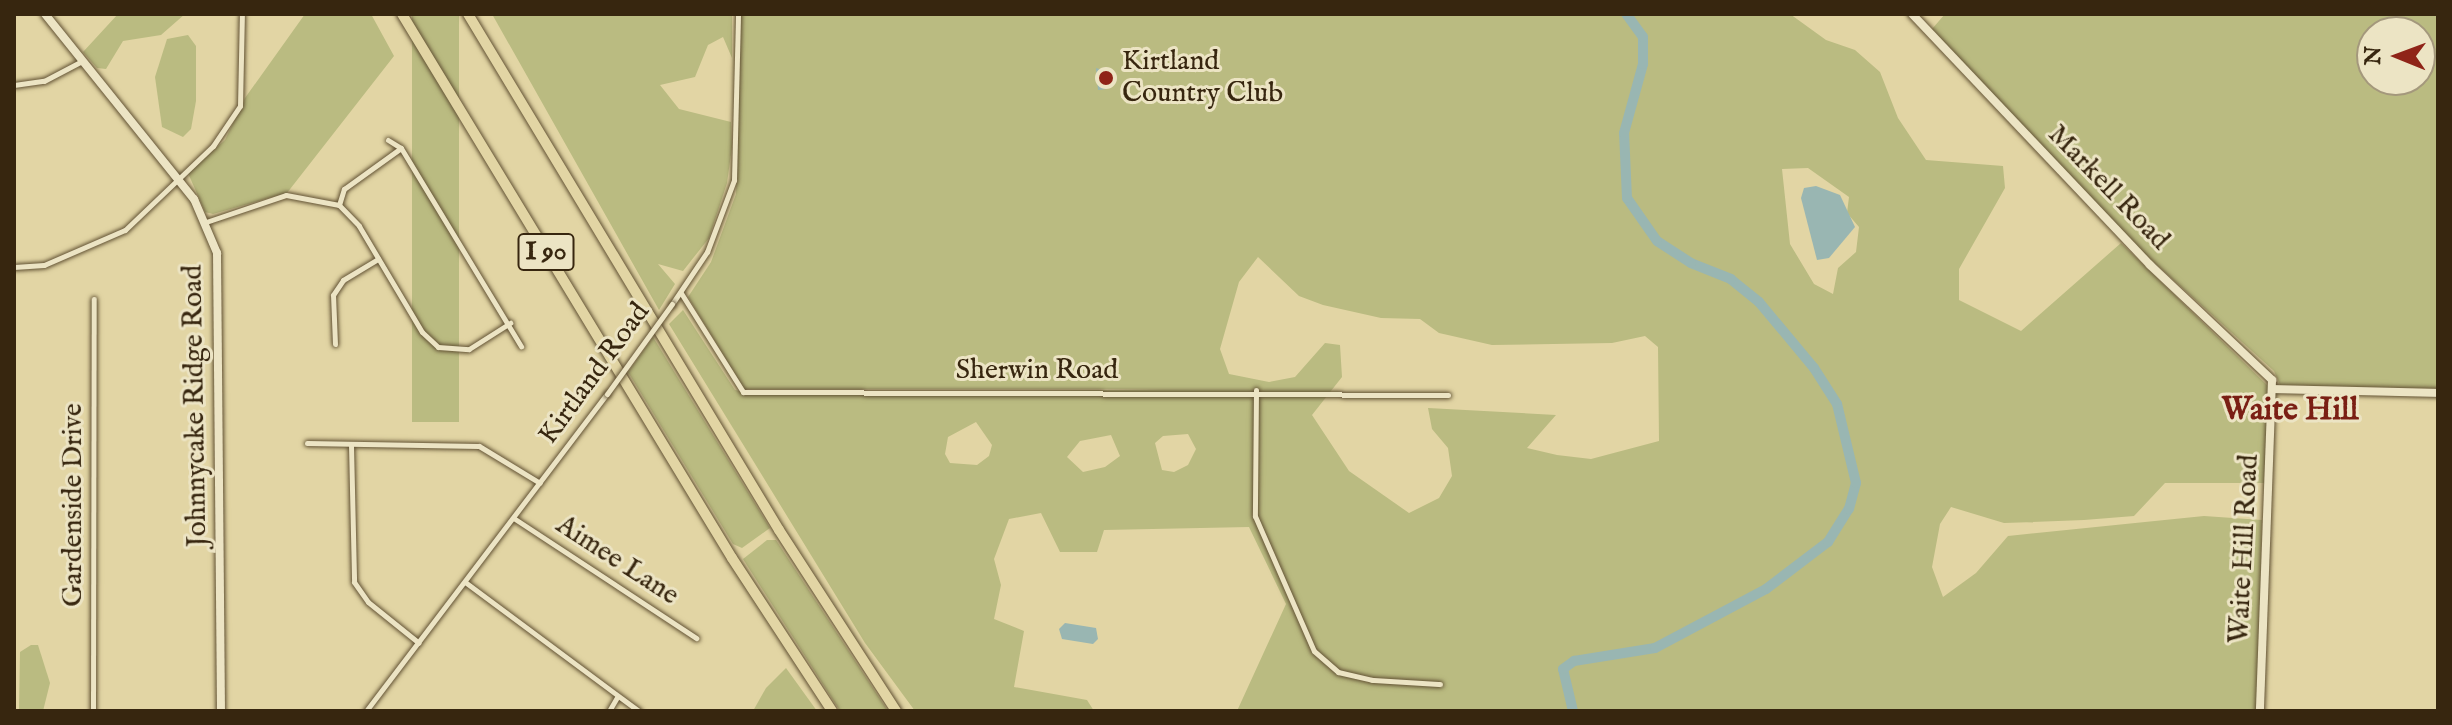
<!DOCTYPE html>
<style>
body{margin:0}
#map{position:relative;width:2452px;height:725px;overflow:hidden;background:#e2d5a4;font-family:"IM FELL English",serif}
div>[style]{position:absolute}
.green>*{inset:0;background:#babb81;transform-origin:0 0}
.water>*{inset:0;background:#99b6b2}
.river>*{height:10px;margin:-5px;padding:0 5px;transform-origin:5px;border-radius:5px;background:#99b6b2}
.roads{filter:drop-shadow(0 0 2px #625234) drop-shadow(0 0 2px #625234)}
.street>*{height:5px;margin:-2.5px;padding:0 2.5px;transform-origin:2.5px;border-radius:2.5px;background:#ece4c4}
.secondary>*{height:8px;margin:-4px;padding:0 4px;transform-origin:4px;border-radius:4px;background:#ece4c4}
.highway>*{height:10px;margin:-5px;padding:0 5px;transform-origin:5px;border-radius:5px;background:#e2d5a4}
.bridges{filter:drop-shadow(0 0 2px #625234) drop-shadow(0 0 2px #625234)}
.street-bridge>*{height:5px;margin:-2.5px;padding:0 2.5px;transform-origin:2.5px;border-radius:2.5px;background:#ece4c4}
.dots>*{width:22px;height:22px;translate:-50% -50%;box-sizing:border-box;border:4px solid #ece4c4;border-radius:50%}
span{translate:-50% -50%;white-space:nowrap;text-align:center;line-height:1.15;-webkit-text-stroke:6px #ece4c4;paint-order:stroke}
.shield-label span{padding:2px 6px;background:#ece4c4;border:2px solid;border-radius:6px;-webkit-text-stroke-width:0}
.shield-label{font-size:26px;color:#37260f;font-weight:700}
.poi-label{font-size:28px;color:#37260f}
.left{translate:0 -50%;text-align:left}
.street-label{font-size:28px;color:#37260f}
.quarter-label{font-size:32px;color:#7a1f14;font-weight:700}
.frame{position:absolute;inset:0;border:16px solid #37260f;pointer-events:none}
.north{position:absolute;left:2356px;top:16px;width:80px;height:80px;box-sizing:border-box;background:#ece4c4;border:2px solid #a4987c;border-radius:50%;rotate:271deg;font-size:22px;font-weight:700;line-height:32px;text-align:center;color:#37260f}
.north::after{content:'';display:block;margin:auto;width:28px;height:36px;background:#8f2418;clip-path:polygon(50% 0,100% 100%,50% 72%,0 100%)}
</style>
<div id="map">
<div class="green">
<i style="clip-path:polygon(118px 14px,185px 14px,161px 35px,123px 41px,106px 69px,97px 68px,83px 52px)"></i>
<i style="clip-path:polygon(305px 14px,371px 14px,394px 56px,287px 193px,213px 214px,205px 212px,188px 173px,225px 140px,245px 98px)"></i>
<i style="left:412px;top:14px;width:47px;height:408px"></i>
<i style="clip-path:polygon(492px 14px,732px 14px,732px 58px,723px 37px,708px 45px,695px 77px,660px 85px,679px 109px,731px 122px,732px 147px,727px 183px,709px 238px,683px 271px,658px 264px,675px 284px,659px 310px)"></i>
<i style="clip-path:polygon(evenodd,741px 14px,1790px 14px,1826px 40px,1855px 50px,1880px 72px,1898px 118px,1926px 160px,2003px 166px,2005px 188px,1959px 269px,1959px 300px,2021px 331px,2121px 243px,2269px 387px,2264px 483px,2165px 483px,2134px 516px,2084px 520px,2004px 523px,1951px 507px,1940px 524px,1932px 567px,1943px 597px,1976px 573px,2008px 536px,2204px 516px,2262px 520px,2257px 711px,1237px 711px,1286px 604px,1249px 527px,1104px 530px,1097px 552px,1060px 552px,1041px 513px,1009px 519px,994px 559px,1001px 585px,994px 619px,1024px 631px,1014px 687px,1087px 700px,1094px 711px,915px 711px,865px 643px,669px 324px,683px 310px,735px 390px,760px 395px,1164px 389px,744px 389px,688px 297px,711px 262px,736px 194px,741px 14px,1808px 168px,1849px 197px,1847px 213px,1859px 227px,1856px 252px,1838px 268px,1833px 294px,1814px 284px,1790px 244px,1782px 169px,1808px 168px,741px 14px,1258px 257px,1299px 296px,1323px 305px,1381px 318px,1420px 319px,1439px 333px,1492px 345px,1612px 343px,1645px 336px,1658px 347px,1659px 441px,1591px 459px,1557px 455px,1527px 448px,1556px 415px,1428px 408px,1432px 429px,1448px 448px,1452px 476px,1439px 498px,1409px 513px,1349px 471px,1312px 415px,1342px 377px,1340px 345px,1325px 343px,1295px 377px,1269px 382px,1229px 374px,1220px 349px,1239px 282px,1258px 257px,741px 14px,976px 422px,992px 445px,989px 456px,977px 465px,950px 463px,945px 454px,948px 437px,976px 422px,741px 14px,1188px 434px,1196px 449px,1188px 465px,1174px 472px,1162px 470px,1155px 443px,1163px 436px,1188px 434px,741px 14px,1111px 435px,1120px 456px,1105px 467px,1083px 472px,1067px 457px,1080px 441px,1111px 435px)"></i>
<i style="clip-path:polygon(evenodd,1945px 14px,2438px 14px,2438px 389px,2280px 385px,2274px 371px,2135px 245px,1932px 29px,1945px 14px,2372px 32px,2420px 32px,2420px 80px,2372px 80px,2372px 32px)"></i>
<i style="clip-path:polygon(188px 35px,196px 46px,196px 101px,191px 129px,183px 137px,162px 127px,155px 77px,167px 39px)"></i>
<i style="clip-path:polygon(653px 337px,770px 528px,742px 548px,733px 544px,628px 372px)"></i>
<i style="clip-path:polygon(767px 540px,776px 540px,888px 711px,840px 711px,743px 559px)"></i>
<i style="clip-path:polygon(31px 645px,38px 645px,50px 683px,43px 711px,19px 711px,20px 652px)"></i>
<i style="clip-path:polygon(786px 668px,817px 711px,753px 711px,766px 688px)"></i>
</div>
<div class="water">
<i style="clip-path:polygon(1096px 68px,1115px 74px,1107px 89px,1098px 90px)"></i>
<i style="clip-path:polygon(1816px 186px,1840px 195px,1855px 227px,1829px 258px,1817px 260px,1801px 198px,1804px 188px)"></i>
<i style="clip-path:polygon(1065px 623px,1096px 628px,1098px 639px,1093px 644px,1062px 639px,1059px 629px)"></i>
</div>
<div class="river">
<i style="left:1573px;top:711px;width:43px;rotate:-103.4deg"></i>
<i style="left:1563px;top:669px;width:14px;rotate:-36deg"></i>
<i style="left:1574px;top:661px;width:82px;rotate:-9.1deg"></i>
<i style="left:1655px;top:648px;width:126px;rotate:-28deg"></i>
<i style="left:1766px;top:589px;width:78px;rotate:-37.2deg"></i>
<i style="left:1828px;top:542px;width:39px;rotate:-58deg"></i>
<i style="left:1849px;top:509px;width:27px;rotate:-75deg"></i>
<i style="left:1856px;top:483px;width:81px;rotate:-103.5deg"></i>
<i style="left:1837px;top:404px;width:43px;rotate:-122.6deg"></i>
<i style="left:1814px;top:368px;width:86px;rotate:-129.8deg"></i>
<i style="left:1759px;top:302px;width:36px;rotate:-141deg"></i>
<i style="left:1731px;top:279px;width:43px;rotate:-158.2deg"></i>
<i style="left:1691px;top:263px;width:40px;rotate:-147.1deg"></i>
<i style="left:1657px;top:241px;width:52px;rotate:-124.9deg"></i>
<i style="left:1627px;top:198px;width:65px;rotate:-92.6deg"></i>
<i style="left:1624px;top:133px;width:72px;rotate:-74.6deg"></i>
<i style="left:1643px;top:64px;width:27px;rotate:-90deg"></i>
<i style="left:1643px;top:37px;width:29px;rotate:-126deg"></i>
</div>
<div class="roads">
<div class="street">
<i style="left:14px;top:85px;width:30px;rotate:-8deg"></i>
<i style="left:44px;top:81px;width:43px;rotate:-27.8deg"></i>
<i style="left:388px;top:140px;width:15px;rotate:32deg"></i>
<i style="left:339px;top:205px;width:17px;rotate:-73deg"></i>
<i style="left:344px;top:189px;width:70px;rotate:-35.7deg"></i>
<i style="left:401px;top:148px;width:232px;rotate:58.8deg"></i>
<i style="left:206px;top:222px;width:84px;rotate:-18.6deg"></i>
<i style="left:286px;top:195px;width:54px;rotate:10.7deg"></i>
<i style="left:339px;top:205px;width:29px;rotate:46deg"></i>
<i style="left:359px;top:226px;width:123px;rotate:59.3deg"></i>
<i style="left:422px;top:332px;width:22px;rotate:43deg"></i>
<i style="left:438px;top:347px;width:31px;rotate:4deg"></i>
<i style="left:469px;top:349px;width:49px;rotate:-32.4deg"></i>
<i style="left:14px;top:267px;width:30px;rotate:-4deg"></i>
<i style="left:44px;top:265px;width:88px;rotate:-23.4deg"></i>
<i style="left:125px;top:230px;width:122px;rotate:-43.7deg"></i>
<i style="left:213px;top:146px;width:48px;rotate:-56deg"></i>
<i style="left:240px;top:106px;width:92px;rotate:-88.8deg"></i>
<i style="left:681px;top:293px;width:117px;rotate:57.9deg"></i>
<i style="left:743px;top:392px;width:705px;rotate:0.24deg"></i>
<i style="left:672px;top:304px;width:63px;rotate:-56.1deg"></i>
<i style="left:707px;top:252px;width:77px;rotate:-69.4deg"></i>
<i style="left:734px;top:180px;width:166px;rotate:-88.6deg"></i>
<i style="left:335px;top:344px;width:49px;rotate:-92.3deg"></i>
<i style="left:333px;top:295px;width:18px;rotate:-56deg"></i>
<i style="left:343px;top:280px;width:41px;rotate:-31deg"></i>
<i style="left:1256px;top:390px;width:126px;rotate:90.5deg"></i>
<i style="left:1255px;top:516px;width:147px;rotate:66.4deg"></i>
<i style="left:1314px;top:651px;width:32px;rotate:41deg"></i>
<i style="left:1338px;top:672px;width:35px;rotate:13deg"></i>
<i style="left:1372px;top:680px;width:68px;rotate:3.4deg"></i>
<i style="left:307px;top:443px;width:172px;rotate:1deg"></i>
<i style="left:479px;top:446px;width:71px;rotate:31.2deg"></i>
<i style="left:351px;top:445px;width:137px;rotate:88.7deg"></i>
<i style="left:354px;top:582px;width:24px;rotate:55deg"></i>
<i style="left:368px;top:602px;width:65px;rotate:38.8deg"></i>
<i style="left:515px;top:519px;width:217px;rotate:33.3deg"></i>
<i style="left:465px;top:582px;width:217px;rotate:36.6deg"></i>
<i style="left:93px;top:711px;width:412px;rotate:-89.9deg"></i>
<i style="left:366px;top:711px;width:398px;rotate:-52.8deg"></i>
<i style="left:609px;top:711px;width:16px;rotate:-60deg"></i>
</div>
<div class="secondary">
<i style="left:45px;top:14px;width:238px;rotate:51.2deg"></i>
<i style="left:194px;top:199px;width:59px;rotate:66.9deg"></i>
<i style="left:217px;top:253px;width:458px;rotate:89.5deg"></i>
<i style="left:1912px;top:14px;width:346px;rotate:46.5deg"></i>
<i style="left:2150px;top:265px;width:168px;rotate:43.3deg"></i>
<i style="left:2272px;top:380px;width:331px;rotate:92.1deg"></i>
<i style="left:2275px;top:389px;width:163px;rotate:1.4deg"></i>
</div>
<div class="highway">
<i style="left:402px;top:14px;width:636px;rotate:58.76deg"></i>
<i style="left:732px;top:558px;width:183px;rotate:56.8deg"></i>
<i style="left:468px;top:14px;width:602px;rotate:58.92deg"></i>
<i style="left:779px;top:530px;width:216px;rotate:57.1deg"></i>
</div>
</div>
<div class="bridges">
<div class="street-bridge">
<i style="left:607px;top:394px;width:111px;rotate:-54.2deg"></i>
</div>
</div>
<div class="dots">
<i style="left:1106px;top:78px;background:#8f2418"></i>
</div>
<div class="shield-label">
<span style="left:546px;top:252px">I 90</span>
</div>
<div class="poi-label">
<span class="left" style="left:1122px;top:78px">Kirtland<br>Country Club</span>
</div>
<div class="street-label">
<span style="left:2108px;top:188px;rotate:46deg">Markell Road</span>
<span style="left:1037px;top:371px">Sherwin Road</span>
<span style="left:595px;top:374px;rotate:-54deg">Kirtland Road</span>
<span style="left:196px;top:406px;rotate:-91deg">Johnnycake Ridge Road</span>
<span style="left:74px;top:505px;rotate:-90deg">Gardenside Drive</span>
<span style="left:2245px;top:549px;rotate:-87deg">Waite Hill Road</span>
<span style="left:617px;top:561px;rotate:33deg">Aimee Lane</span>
</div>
<div class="quarter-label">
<span style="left:2290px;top:411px">Waite Hill</span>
</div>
<div class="frame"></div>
<div class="north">N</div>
</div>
